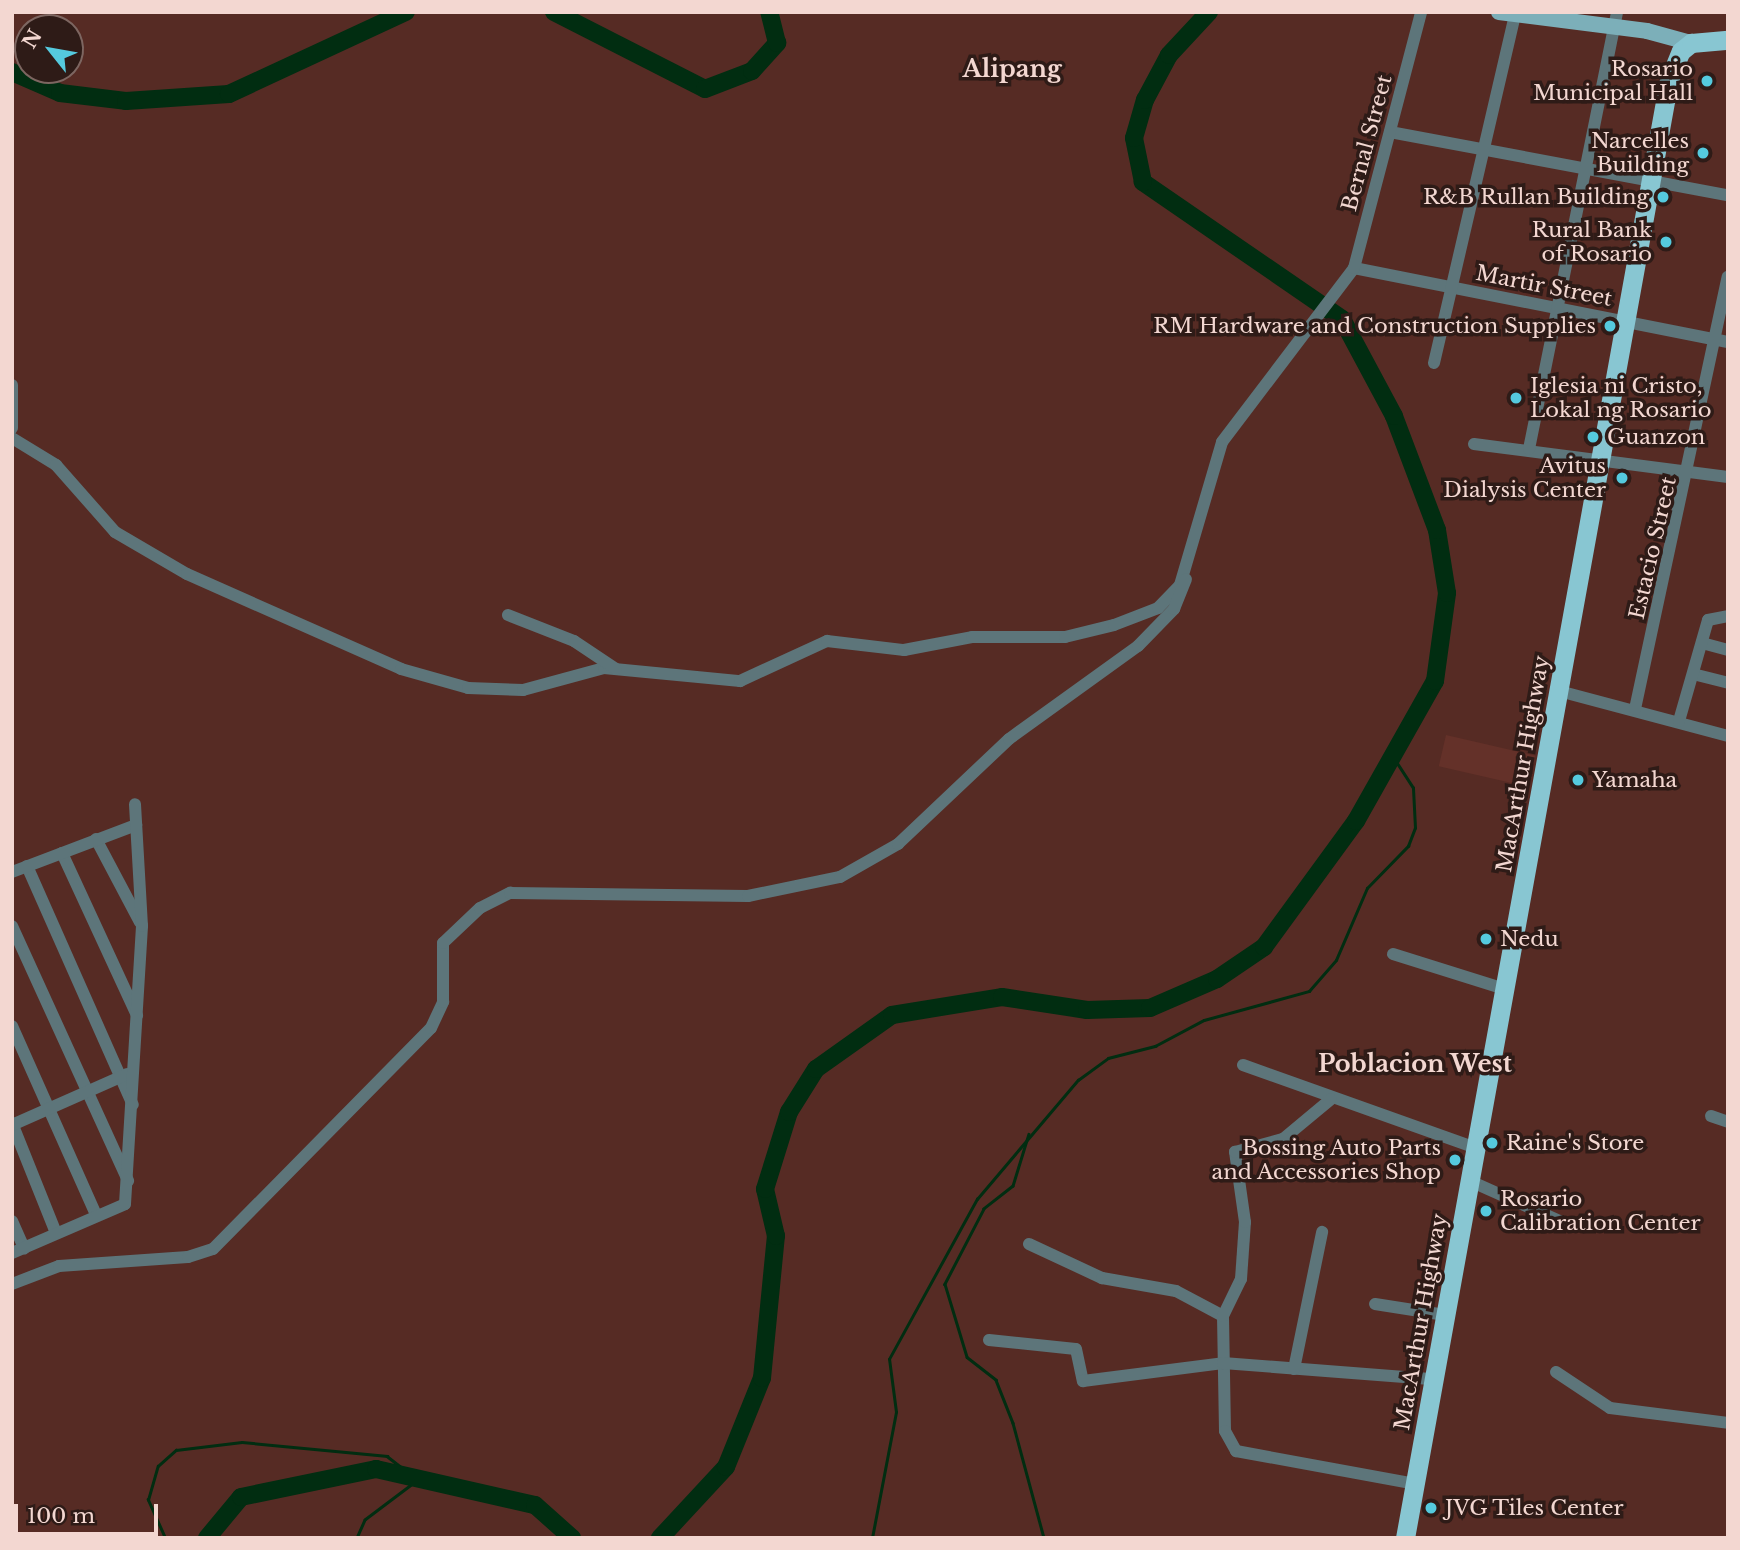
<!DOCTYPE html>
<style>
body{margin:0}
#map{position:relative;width:1740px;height:1550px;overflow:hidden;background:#562b24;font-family:"Libre Baskerville",serif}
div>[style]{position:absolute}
.built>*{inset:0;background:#643129;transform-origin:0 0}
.stream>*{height:2.5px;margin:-1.25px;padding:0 1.25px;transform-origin:1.25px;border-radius:1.25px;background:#012d11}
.river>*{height:18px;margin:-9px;padding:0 9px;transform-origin:9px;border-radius:9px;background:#012d11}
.minor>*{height:12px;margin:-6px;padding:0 6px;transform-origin:6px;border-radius:6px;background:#5d757a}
.major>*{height:16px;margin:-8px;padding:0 8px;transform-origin:8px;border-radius:8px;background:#7cafb9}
.highway>*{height:19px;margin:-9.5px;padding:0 9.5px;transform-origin:9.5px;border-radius:9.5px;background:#88c6d2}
.dots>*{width:19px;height:19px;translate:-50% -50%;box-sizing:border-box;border:4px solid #2e1b17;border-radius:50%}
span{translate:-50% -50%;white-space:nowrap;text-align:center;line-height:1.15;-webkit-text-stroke:7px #2e1b17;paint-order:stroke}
.poi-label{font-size:21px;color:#f3d7d1}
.right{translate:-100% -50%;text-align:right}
.left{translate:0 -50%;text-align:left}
.street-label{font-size:21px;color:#f3d7d1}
.quarter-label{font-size:24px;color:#f3d7d1;font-weight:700}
.frame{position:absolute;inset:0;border:14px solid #f3d7d1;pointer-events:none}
.north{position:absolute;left:14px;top:14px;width:70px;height:70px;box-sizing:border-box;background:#2e1b17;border:2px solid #7d6661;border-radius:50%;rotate:301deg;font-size:19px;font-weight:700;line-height:28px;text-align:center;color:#f3d7d1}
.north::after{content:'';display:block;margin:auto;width:24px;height:32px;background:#55cade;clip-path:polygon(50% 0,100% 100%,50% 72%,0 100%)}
.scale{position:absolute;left:14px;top:1504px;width:144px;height:32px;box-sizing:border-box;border:4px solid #f3d7d1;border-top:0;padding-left:9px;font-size:21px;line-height:24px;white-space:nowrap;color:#f3d7d1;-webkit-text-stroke:5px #2e1b17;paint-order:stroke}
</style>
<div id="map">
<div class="built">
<i style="left:1446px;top:735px;width:92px;height:32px;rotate:13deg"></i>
</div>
<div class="stream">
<i style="left:1029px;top:1134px;width:54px;rotate:107.1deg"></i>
<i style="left:1013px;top:1186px;width:37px;rotate:142deg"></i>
<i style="left:984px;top:1209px;width:85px;rotate:117.5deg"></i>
<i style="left:945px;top:1284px;width:76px;rotate:73.2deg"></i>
<i style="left:967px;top:1357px;width:37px;rotate:38deg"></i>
<i style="left:996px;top:1380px;width:46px;rotate:68.4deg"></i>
<i style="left:1013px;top:1423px;width:119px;rotate:74.9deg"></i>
<i style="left:165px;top:1538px;width:42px;rotate:-114.1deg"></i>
<i style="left:148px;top:1500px;width:35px;rotate:-74deg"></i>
<i style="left:158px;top:1466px;width:24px;rotate:-42deg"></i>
<i style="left:176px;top:1450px;width:66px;rotate:-6.9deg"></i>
<i style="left:242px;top:1442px;width:146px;rotate:5.5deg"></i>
<i style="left:387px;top:1456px;width:39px;rotate:38deg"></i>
<i style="left:418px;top:1480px;width:66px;rotate:143deg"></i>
<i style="left:365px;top:1520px;width:20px;rotate:114deg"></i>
<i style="left:872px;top:1538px;width:128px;rotate:-79.2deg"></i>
<i style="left:896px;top:1412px;width:53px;rotate:-97.5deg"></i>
<i style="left:889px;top:1359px;width:183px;rotate:-61.2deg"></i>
<i style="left:977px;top:1199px;width:156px;rotate:-49.7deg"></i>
<i style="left:1078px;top:1080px;width:37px;rotate:-36deg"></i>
<i style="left:1108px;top:1058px;width:49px;rotate:-14.3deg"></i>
<i style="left:1155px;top:1046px;width:55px;rotate:-28deg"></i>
<i style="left:1204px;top:1020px;width:109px;rotate:-15.4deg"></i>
<i style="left:1309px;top:991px;width:41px;rotate:-48.9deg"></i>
<i style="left:1336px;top:960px;width:78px;rotate:-66.7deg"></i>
<i style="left:1367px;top:888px;width:59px;rotate:-45.7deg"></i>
<i style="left:1408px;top:846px;width:19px;rotate:-69deg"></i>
<i style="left:1415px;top:828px;width:40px;rotate:-92.9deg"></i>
<i style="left:1413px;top:788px;width:35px;rotate:-123deg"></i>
</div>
<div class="river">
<i style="left:554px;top:12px;width:169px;rotate:27deg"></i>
<i style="left:705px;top:89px;width:50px;rotate:-21deg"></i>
<i style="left:752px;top:71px;width:38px;rotate:-48deg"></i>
<i style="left:777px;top:43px;width:32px;rotate:-104deg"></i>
<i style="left:12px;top:72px;width:52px;rotate:23.6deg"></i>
<i style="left:60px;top:93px;width:66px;rotate:6.9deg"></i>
<i style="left:126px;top:101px;width:103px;rotate:-3.9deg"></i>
<i style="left:229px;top:94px;width:195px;rotate:-24.9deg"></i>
<i style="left:207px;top:1538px;width:53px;rotate:-50.3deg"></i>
<i style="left:241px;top:1497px;width:138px;rotate:-11.7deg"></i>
<i style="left:376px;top:1469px;width:163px;rotate:12.8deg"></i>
<i style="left:535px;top:1505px;width:50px;rotate:41.7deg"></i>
<i style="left:660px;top:1538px;width:97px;rotate:-47.1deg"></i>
<i style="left:726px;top:1467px;width:96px;rotate:-68deg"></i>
<i style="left:762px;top:1378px;width:143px;rotate:-84.4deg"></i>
<i style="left:776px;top:1236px;width:48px;rotate:-103.2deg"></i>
<i style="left:765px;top:1189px;width:81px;rotate:-72.7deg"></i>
<i style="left:789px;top:1112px;width:51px;rotate:-57.9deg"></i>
<i style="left:816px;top:1069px;width:93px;rotate:-35.4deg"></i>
<i style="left:892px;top:1015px;width:111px;rotate:-9.3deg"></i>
<i style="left:1002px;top:997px;width:86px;rotate:8.7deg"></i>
<i style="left:1087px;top:1010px;width:63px;rotate:-1.8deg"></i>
<i style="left:1150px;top:1008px;width:73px;rotate:-23.4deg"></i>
<i style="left:1217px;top:979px;width:57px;rotate:-34.2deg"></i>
<i style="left:1264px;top:947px;width:156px;rotate:-53.9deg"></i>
<i style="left:1356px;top:821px;width:161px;rotate:-60.6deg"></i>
<i style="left:1435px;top:681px;width:89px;rotate:-82.2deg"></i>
<i style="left:1447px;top:593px;width:64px;rotate:-99deg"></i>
<i style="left:1437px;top:530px;width:122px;rotate:-110.7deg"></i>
<i style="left:1394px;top:416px;width:110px;rotate:-118.2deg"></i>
<i style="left:1342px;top:319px;width:242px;rotate:-145.5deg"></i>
<i style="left:1143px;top:182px;width:45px;rotate:-101.6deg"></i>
<i style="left:1134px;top:138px;width:40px;rotate:-74deg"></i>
<i style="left:1145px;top:100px;width:51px;rotate:-61.9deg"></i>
<i style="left:1169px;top:55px;width:59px;rotate:-47.1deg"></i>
</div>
<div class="minor">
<i style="left:1390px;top:132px;width:344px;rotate:10.6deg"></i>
<i style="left:1354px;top:268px;width:381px;rotate:11.2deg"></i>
<i style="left:1434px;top:363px;width:360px;rotate:-76.9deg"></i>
<i style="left:12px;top:385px;width:43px;rotate:90deg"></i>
<i style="left:12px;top:438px;width:52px;rotate:31.5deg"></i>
<i style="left:56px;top:465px;width:89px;rotate:48.6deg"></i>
<i style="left:115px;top:532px;width:83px;rotate:30.3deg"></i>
<i style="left:187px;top:574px;width:234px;rotate:23.9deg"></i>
<i style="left:401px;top:669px;width:70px;rotate:15.8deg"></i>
<i style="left:468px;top:688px;width:55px;rotate:2.1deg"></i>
<i style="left:523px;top:690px;width:84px;rotate:-15.2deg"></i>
<i style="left:604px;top:668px;width:137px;rotate:5.5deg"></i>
<i style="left:740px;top:681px;width:96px;rotate:-24.7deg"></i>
<i style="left:827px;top:641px;width:78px;rotate:6.7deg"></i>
<i style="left:904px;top:650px;width:69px;rotate:-10.8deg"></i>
<i style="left:972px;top:637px;width:93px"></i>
<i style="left:1065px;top:637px;width:50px;rotate:-13.8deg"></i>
<i style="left:1114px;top:625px;width:47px;rotate:-21.1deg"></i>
<i style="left:1158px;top:608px;width:32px;rotate:-46deg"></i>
<i style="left:1180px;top:585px;width:149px;rotate:-73.6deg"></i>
<i style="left:1222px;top:442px;width:218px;rotate:-52.8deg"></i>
<i style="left:1354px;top:268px;width:265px;rotate:-75.3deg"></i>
<i style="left:1474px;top:444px;width:256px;rotate:7.4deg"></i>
<i style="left:1529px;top:449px;width:446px;rotate:-78.6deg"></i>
<i style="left:508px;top:615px;width:71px;rotate:21.5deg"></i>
<i style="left:574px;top:641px;width:50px;rotate:33.7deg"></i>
<i style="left:1702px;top:643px;width:27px;rotate:15deg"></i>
<i style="left:1693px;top:674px;width:36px;rotate:14deg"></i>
<i style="left:1559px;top:691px;width:175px;rotate:14.9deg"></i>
<i style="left:1635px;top:709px;width:442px;rotate:-77.9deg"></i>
<i style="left:1679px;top:721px;width:105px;rotate:-74deg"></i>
<i style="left:1708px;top:620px;width:20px;rotate:-11deg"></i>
<i style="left:96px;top:839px;width:94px;rotate:62.1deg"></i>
<i style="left:62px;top:853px;width:179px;rotate:65.2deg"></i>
<i style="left:27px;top:866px;width:261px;rotate:66.1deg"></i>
<i style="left:12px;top:872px;width:133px;rotate:-20.8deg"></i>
<i style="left:12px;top:926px;width:280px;rotate:65.5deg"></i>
<i style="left:1393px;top:954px;width:117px;rotate:17.4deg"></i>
<i style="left:12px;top:1026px;width:207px;rotate:66deg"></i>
<i style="left:1243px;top:1065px;width:247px;rotate:19.6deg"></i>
<i style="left:1711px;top:1116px;width:18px;rotate:19deg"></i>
<i style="left:12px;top:1123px;width:118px;rotate:68.2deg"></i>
<i style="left:12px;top:1125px;width:126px;rotate:-23.9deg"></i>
<i style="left:1470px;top:1181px;width:103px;rotate:24.1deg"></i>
<i style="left:12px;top:1221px;width:30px;rotate:66deg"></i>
<i style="left:1029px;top:1244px;width:81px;rotate:25deg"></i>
<i style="left:1102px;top:1278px;width:75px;rotate:10deg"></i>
<i style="left:1176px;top:1291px;width:53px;rotate:28deg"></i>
<i style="left:1223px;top:1316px;width:115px;rotate:89deg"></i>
<i style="left:1225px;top:1431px;width:23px;rotate:61deg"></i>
<i style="left:1236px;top:1451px;width:182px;rotate:10.4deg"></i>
<i style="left:12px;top:1253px;width:123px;rotate:-23.4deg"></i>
<i style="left:125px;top:1204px;width:279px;rotate:-86.5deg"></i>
<i style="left:142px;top:926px;width:122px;rotate:-93.3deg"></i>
<i style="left:12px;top:1284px;width:50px;rotate:-21deg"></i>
<i style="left:59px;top:1266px;width:129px;rotate:-4deg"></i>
<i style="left:188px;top:1257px;width:26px;rotate:-18deg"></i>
<i style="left:213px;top:1249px;width:310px;rotate:-45.4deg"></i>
<i style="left:431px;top:1028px;width:29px;rotate:-65deg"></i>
<i style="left:443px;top:1002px;width:59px;rotate:-90deg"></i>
<i style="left:443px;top:943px;width:51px;rotate:-43.4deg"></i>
<i style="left:480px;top:908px;width:34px;rotate:-27deg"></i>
<i style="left:510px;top:893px;width:238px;rotate:0.7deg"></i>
<i style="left:748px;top:896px;width:94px;rotate:-11.7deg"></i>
<i style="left:840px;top:877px;width:67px;rotate:-29.6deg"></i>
<i style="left:898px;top:844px;width:153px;rotate:-43.4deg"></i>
<i style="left:1009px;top:739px;width:159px;rotate:-35.8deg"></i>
<i style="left:1138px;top:646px;width:52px;rotate:-45.8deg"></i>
<i style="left:1174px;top:609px;width:32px;rotate:-68deg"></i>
<i style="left:1375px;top:1304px;width:71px;rotate:8.9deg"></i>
<i style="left:1223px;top:1316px;width:41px;rotate:-64.1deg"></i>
<i style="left:1241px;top:1279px;width:57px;rotate:-86deg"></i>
<i style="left:1245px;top:1222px;width:71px;rotate:-98.1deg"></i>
<i style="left:1235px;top:1152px;width:50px;rotate:-15.2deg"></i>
<i style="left:1283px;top:1139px;width:62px;rotate:-39.8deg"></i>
<i style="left:989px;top:1340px;width:87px;rotate:5.9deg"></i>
<i style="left:1076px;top:1349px;width:33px;rotate:78deg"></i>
<i style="left:1083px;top:1381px;width:141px;rotate:-7.3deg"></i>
<i style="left:1223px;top:1363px;width:211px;rotate:4.4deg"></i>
<i style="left:1294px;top:1369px;width:140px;rotate:-78.4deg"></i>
<i style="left:1556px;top:1372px;width:65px;rotate:33.7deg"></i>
<i style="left:1610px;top:1408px;width:119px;rotate:7.2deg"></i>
</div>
<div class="major">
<i style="left:1499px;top:12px;width:149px;rotate:7.3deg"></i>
<i style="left:1647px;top:31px;width:46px;rotate:15.3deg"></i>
</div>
<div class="highway">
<i style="left:1405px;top:1538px;width:1482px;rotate:-79.74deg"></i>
<i style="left:1669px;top:80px;width:31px;rotate:-68deg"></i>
<i style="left:1681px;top:51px;width:13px;rotate:-39deg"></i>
<i style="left:1691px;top:43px;width:37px;rotate:-5deg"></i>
</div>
<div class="dots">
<i style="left:1707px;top:81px;background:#55cade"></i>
<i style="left:1703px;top:153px;background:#55cade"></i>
<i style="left:1663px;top:197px;background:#55cade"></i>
<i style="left:1666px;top:242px;background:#55cade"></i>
<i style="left:1610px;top:326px;background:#55cade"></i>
<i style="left:1516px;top:398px;background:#55cade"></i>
<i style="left:1593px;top:437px;background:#55cade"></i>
<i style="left:1622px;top:478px;background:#55cade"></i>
<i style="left:1578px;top:780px;background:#55cade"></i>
<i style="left:1486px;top:939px;background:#55cade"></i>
<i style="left:1492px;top:1143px;background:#55cade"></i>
<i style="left:1455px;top:1160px;background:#55cade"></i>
<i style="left:1486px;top:1211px;background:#55cade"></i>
<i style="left:1431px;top:1508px;background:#55cade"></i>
</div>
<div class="poi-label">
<span class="right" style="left:1693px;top:81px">Rosario<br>Municipal Hall</span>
<span class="right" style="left:1689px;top:153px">Narcelles<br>Building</span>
<span class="right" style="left:1649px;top:197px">R&amp;B Rullan Building</span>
<span class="right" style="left:1652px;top:242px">Rural Bank<br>of Rosario</span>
<span class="right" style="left:1596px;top:326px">RM Hardware and Construction Supplies</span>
<span class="left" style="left:1530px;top:398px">Iglesia ni Cristo,<br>Lokal ng Rosario</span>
<span class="left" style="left:1607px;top:437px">Guanzon</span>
<span class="right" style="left:1606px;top:478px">Avitus<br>Dialysis Center</span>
<span class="left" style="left:1592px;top:780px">Yamaha</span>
<span class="left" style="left:1500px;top:939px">Nedu</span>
<span class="left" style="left:1506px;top:1143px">Raine's Store</span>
<span class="right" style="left:1441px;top:1160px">Bossing Auto Parts<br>and Accessories Shop</span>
<span class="left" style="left:1500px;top:1211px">Rosario<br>Calibration Center</span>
<span class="left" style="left:1445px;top:1508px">JVG Tiles Center</span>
</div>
<div class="street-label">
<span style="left:1367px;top:143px;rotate:-75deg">Bernal Street</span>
<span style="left:1544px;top:286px;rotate:11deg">Martir Street</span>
<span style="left:1653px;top:548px;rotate:-77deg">Estacio Street</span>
<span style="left:1523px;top:764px;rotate:-80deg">MacArthur Highway</span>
<span style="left:1421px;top:1322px;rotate:-80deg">MacArthur Highway</span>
</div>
<div class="quarter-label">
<span style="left:1012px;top:69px">Alipang</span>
<span style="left:1415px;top:1064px">Poblacion West</span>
</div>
<div class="frame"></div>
<div class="north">N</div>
<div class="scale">100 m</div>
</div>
